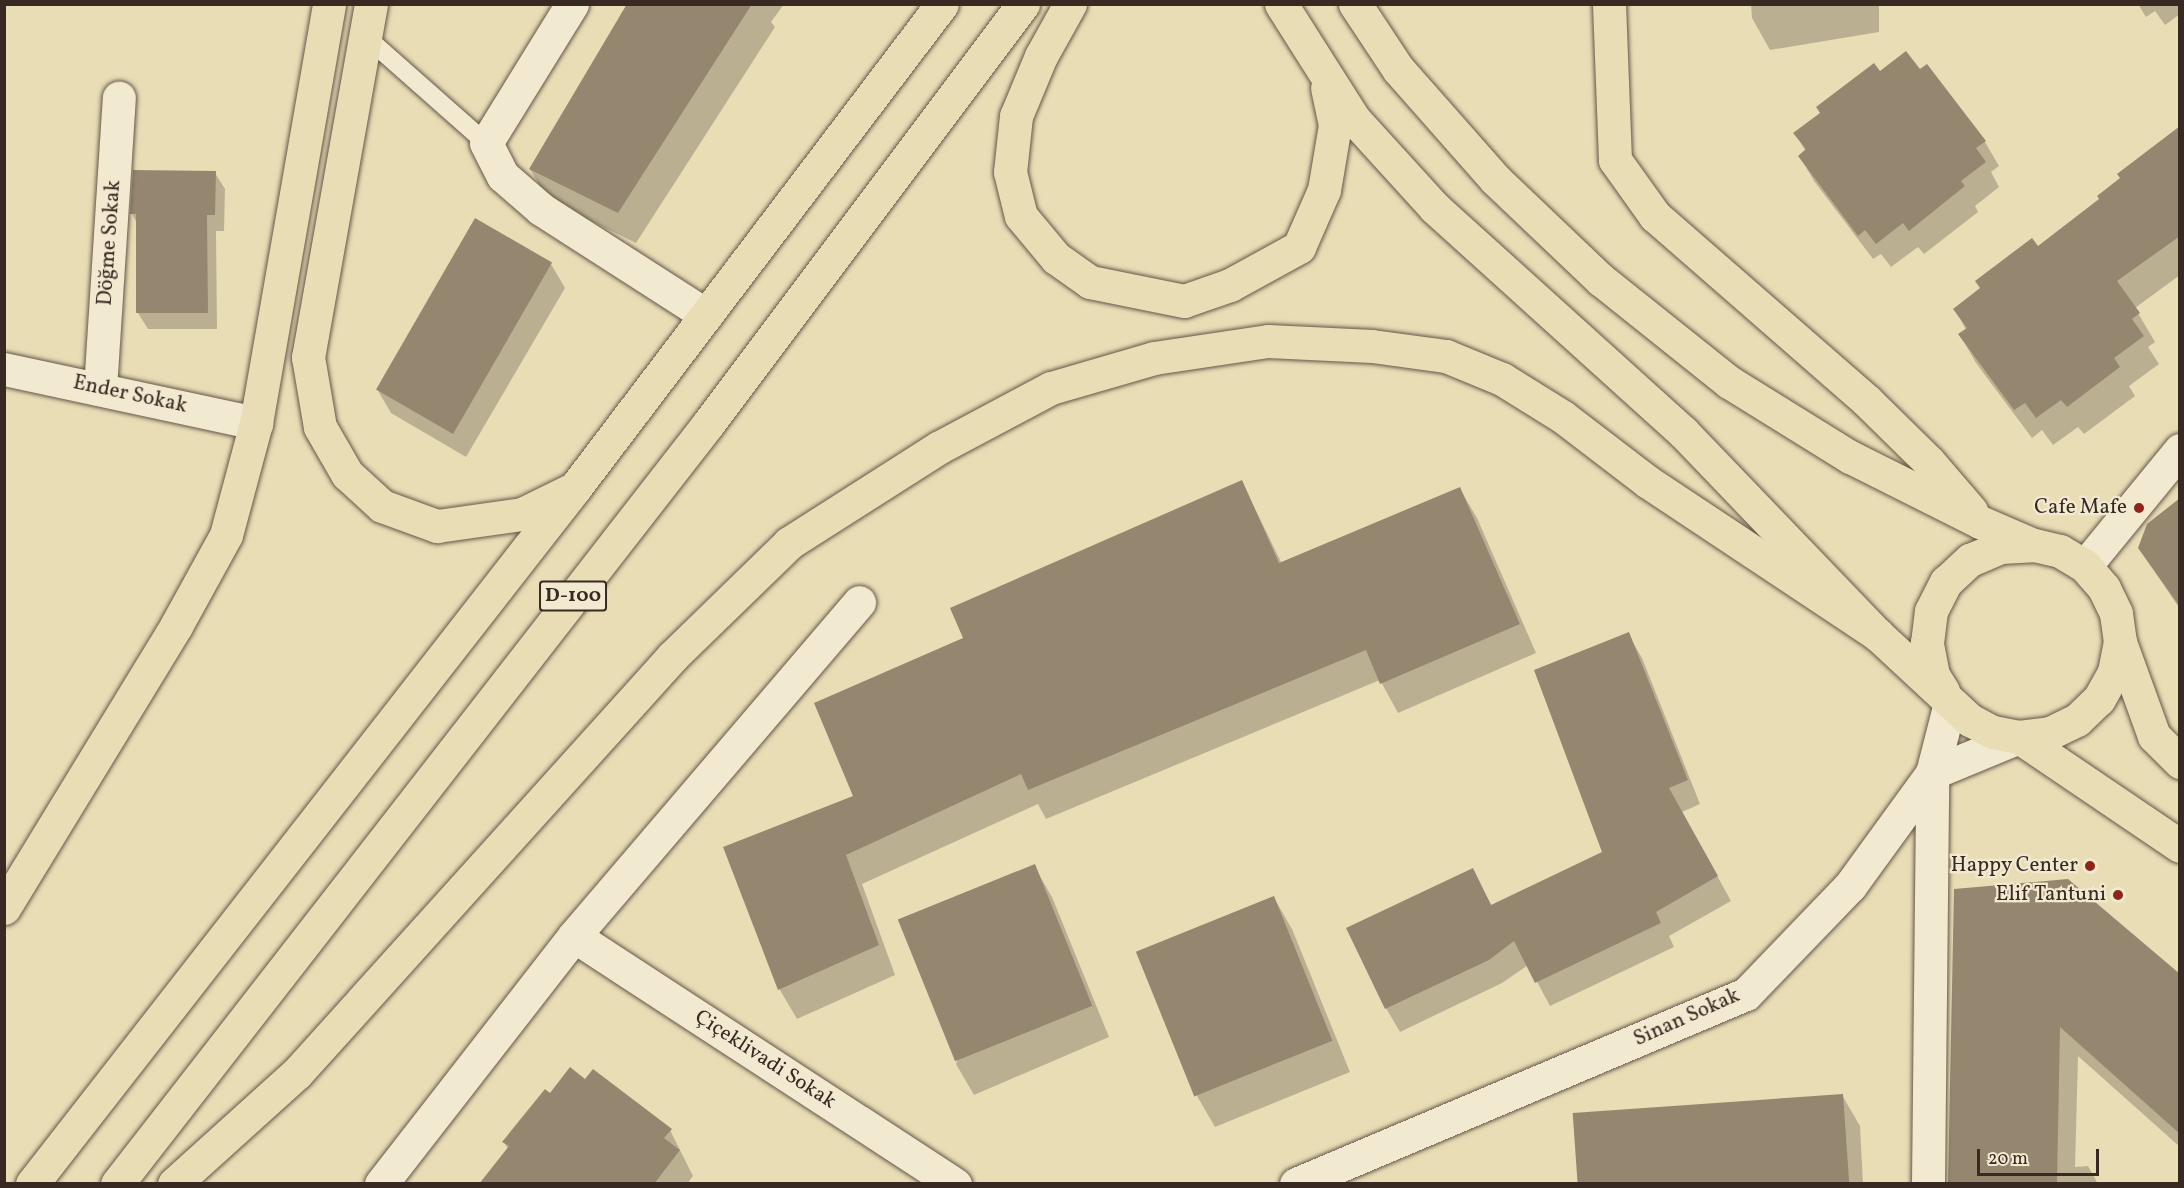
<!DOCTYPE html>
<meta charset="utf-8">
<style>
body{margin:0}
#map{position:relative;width:2184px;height:1188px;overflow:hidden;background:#e9ddb6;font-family:Vollkorn,serif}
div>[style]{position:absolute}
.shadow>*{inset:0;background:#0003}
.building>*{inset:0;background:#95876f;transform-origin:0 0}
.roads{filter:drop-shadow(0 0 2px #655648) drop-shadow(0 0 2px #655648)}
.service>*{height:18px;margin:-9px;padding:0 9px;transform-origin:9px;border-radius:9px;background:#f1e9d0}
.minor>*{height:33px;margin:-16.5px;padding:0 16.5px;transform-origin:16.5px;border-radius:16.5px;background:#f1e9d0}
.primary>*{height:33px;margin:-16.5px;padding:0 16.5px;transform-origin:16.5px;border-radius:16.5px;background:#e9ddb6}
.trunk>*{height:33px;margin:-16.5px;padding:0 16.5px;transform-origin:16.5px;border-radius:16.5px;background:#e9ddb6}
.dots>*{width:16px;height:16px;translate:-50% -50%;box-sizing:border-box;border:3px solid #f1e9d0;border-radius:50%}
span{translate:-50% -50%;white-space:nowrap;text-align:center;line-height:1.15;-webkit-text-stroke:4.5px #f1e9d0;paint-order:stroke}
.shield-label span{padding:2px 4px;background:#f1e9d0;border:2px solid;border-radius:4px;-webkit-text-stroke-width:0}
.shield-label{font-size:20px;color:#392923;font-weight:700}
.street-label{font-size:21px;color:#392923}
.poi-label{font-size:21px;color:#392923}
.right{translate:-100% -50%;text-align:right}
.frame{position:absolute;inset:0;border:6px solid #392923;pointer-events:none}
.scale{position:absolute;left:1977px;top:1149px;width:122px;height:27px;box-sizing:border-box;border:3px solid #392923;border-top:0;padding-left:8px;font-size:18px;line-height:21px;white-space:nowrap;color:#392923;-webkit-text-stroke:4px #f1e9d0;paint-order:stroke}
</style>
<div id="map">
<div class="shadow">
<i style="clip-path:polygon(627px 4px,784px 4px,771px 22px,775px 27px,636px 243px,548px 200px,530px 169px)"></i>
<i style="clip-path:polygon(1751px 4px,1879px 4px,1879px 32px,1770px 50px,1752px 18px)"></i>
<i style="clip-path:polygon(2138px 4px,2180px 4px,2180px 14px,2165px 25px,2155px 11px,2146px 17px)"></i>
<i style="clip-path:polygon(1926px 66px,1985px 142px,1999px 166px,1991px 172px,1999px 187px,1975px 206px,1978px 212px,1924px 254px,1918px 247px,1891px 267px,1881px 254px,1873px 259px,1814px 181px,1800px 157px,1806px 152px,1795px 133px)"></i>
<i style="clip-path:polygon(2180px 128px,2180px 275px,2135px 308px,2155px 342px,2148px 347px,2159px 364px,2129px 386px,2135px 396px,2084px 434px,2078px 427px,2053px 445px,2042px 430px,2032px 438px,1976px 363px,1960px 335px,1966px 330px,1955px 309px,2101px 200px)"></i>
<i style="clip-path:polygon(215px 173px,225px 189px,224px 231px,216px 231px,217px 329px,148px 329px,138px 313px,137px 223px,132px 214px)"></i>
<i style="clip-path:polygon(551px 264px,565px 288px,466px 457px,391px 413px,377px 389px)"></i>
<i style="clip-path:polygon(1242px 482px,1282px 564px,1460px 489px,1477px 518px,1536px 653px,1398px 713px,1380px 680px,1046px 819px,1038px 804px,862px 884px,895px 975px,797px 1019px,780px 990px,725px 848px,855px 797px,965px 639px)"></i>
<i style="clip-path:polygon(2180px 500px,2180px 609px,2139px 548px)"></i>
<i style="clip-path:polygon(1628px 634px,1642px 658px,1700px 804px,1682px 812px,1731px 901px,1669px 936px,1674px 947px,1550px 1006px,1528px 965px,1502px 983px,1400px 1032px,1386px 1008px,1472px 870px,1492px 906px,1603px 853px)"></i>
<i style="clip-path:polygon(1034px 866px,1052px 897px,1109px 1037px,974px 1095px,956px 1064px)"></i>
<i style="clip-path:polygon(1955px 891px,2180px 977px,2180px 1147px,2078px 1056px,2075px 1167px,2088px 1166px,2098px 1184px,1950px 1184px)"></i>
<i style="clip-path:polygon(1274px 898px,1292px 929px,1350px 1072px,1215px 1127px,1197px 1096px,1140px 956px)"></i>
<i style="clip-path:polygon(585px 1081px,670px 1130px,693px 1176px,687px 1184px,496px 1184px,508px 1149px,504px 1142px,550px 1095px)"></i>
<i style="clip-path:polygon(1842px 1095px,1860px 1126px,1863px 1184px,1576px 1184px)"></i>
</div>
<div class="building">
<i style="clip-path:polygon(627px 4px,752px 4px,618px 213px,529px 169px)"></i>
<i style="clip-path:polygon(1906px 51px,1920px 69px,1927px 64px,1986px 141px,1976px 148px,1986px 162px,1961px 181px,1965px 186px,1909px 231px,1903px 223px,1876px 244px,1865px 230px,1858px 236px,1798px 156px,1806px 149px,1793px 133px,1820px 113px,1816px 107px,1874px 63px,1880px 71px)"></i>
<i style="clip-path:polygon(2180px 126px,2180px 236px,2117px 281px,2140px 313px,2132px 319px,2144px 336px,2114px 358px,2120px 367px,2067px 407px,2061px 400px,2036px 418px,2025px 403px,2014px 410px,1958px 334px,1967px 328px,1953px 309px,1980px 288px,1975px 281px,2032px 238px,2038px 246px,2099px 199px,2097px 196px,2120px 178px,2117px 174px)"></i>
<i style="clip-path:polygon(133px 170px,216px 171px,215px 215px,207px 215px,208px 313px,136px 313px,136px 214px,130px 214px)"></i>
<i style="left:475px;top:218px;width:89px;height:198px;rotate:30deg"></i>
<i style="clip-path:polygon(1242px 480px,1279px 563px,1460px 487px,1520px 624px,1380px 684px,1366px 650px,1028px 790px,1021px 774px,846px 855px,879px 945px,778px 990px,723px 847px,853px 796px,814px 703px,963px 638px,950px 608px)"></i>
<i style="clip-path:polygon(2180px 498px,2180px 607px,2138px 548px,2147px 524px)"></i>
<i style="clip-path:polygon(1629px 632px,1688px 780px,1669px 788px,1718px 876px,1656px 912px,1661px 923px,1535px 983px,1514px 941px,1489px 960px,1385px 1009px,1346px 928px,1473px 868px,1491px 905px,1602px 852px,1534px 670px)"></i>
<i style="left:1035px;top:864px;width:153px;height:148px;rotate:68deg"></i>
<i style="clip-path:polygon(2068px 879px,2180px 974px,2180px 1134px,2060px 1027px,2057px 1184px,1948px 1184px,1954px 889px)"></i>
<i style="left:1274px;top:896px;width:156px;height:149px;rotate:68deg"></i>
<i style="clip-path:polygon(570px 1067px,585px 1079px,593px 1069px,672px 1129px,664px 1138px,680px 1150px,654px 1184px,479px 1184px,509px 1146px,502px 1142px,545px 1089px,550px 1093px)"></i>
<i style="left:1843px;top:1094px;width:90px;height:271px;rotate:86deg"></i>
</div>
<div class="roads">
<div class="service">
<i style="left:365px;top:36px;width:162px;rotate:41.5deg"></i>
</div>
<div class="minor">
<i style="left:572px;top:4px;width:163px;rotate:121.7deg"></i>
<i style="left:486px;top:143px;width:37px;rotate:63deg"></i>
<i style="left:503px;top:176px;width:50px;rotate:41deg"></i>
<i style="left:541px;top:209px;width:196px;rotate:32.7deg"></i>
<i style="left:4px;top:369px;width:258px;rotate:12.1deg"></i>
<i style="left:100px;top:389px;width:292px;rotate:-86.3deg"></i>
<i style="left:2085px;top:566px;width:150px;rotate:-50.7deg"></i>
<i style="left:574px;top:936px;width:455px;rotate:33.1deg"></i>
<i style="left:381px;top:1184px;width:314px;rotate:-52.1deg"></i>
<i style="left:574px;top:936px;width:439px;rotate:-49.5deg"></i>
<i style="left:1296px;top:1184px;width:488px;rotate:-22.9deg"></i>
<i style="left:1746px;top:994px;width:150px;rotate:-46.1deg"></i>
<i style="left:1850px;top:886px;width:140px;rotate:-54deg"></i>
<i style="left:1932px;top:773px;width:72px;rotate:-75.6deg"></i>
<i style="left:1928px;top:1184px;width:411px;rotate:-89.4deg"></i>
<i style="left:1932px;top:773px;width:94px;rotate:-22.5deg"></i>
</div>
<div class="primary">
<i style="left:371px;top:4px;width:359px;rotate:100.1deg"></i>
<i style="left:308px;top:357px;width:71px;rotate:80.3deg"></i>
<i style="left:320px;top:427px;width:54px;rotate:60.1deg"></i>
<i style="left:347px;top:474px;width:47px;rotate:42.4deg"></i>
<i style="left:382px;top:506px;width:59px;rotate:20deg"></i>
<i style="left:437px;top:526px;width:86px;rotate:-8deg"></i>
<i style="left:522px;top:514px;width:59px;rotate:-26.1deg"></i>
<i style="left:1070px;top:4px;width:60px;rotate:119.1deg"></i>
<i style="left:1041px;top:56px;width:65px;rotate:112.6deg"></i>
<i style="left:1016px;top:116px;width:56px;rotate:96.1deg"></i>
<i style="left:1010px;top:172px;width:45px;rotate:76deg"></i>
<i style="left:1021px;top:216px;width:55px;rotate:50.2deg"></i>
<i style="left:1056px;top:258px;width:42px;rotate:35.2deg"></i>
<i style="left:1090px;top:282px;width:96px;rotate:11.4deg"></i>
<i style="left:1184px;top:301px;width:49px;rotate:-19.2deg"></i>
<i style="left:1230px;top:285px;width:79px;rotate:-28.8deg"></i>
<i style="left:1299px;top:247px;width:62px;rotate:-66.3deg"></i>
<i style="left:1324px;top:190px;width:66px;rotate:-80.4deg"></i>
<i style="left:1335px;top:125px;width:38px;rotate:-102deg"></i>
<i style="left:1281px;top:4px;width:136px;rotate:57.6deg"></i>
<i style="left:1354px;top:119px;width:120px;rotate:47.7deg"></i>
<i style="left:1435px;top:208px;width:334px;rotate:42.1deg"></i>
<i style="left:1683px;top:432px;width:280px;rotate:46.2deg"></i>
<i style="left:1877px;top:634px;width:127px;rotate:42.8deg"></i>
<i style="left:1970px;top:720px;width:26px;rotate:28deg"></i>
<i style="left:1993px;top:732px;width:26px;rotate:11deg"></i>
<i style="left:2019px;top:737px;width:31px;rotate:-7deg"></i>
<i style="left:2050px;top:733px;width:30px;rotate:-26deg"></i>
<i style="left:2077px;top:720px;width:30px;rotate:-44deg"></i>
<i style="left:2099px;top:699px;width:31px;rotate:-61deg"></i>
<i style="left:2114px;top:672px;width:31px;rotate:-79deg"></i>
<i style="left:2120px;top:642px;width:29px;rotate:-98deg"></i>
<i style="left:2116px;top:613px;width:28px;rotate:-116deg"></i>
<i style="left:2104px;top:588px;width:29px;rotate:-131deg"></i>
<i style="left:2085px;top:566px;width:29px;rotate:-149deg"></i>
<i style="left:2060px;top:551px;width:28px;rotate:-167deg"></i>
<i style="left:2033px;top:545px;width:58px;rotate:-156.5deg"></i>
<i style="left:1980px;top:522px;width:145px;rotate:-153.4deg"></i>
<i style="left:1850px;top:457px;width:142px;rotate:-148.2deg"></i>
<i style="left:1729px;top:382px;width:164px;rotate:-141.4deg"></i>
<i style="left:1601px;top:280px;width:146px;rotate:-136.4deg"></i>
<i style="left:1495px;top:179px;width:147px;rotate:-131.4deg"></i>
<i style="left:1398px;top:69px;width:78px;rotate:-123.5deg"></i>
<i style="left:1609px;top:4px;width:156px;rotate:87.8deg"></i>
<i style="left:1615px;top:160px;width:69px;rotate:54.5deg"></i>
<i style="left:1655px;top:216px;width:280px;rotate:41.1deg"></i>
<i style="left:1866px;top:400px;width:88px;rotate:44.5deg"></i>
<i style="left:1929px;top:462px;width:65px;rotate:49.4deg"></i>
<i style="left:2120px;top:642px;width:100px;rotate:70.1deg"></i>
<i style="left:2154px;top:736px;width:37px;rotate:45deg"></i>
<i style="left:1943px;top:691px;width:19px;rotate:-122deg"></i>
<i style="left:1933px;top:675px;width:33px;rotate:-101deg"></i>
<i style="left:1927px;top:643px;width:32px;rotate:-83deg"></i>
<i style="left:1931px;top:611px;width:33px;rotate:-63deg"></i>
<i style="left:1946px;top:582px;width:33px;rotate:-43deg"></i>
<i style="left:1970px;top:560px;width:33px;rotate:-23deg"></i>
<i style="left:2000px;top:547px;width:33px;rotate:-3deg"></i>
<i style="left:2019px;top:737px;width:194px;rotate:34.1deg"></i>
<i style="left:4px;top:908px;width:330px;rotate:-58.6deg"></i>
<i style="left:176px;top:626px;width:104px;rotate:-61.2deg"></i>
<i style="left:226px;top:535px;width:116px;rotate:-75deg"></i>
<i style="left:256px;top:423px;width:425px;rotate:-80.1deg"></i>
</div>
<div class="trunk">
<i style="left:32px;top:1184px;width:883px;rotate:-52.04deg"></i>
<i style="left:575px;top:488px;width:607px;rotate:-52.83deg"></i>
<i style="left:117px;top:1184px;width:963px;rotate:-52.13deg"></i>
<i style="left:708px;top:424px;width:525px;rotate:-53.13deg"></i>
<i style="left:174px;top:1184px;width:166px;rotate:-42.1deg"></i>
<i style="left:297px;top:1073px;width:561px;rotate:-47.96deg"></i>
<i style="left:673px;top:656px;width:162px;rotate:-44.2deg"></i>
<i style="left:789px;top:543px;width:177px;rotate:-32.5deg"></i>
<i style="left:938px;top:448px;width:128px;rotate:-28deg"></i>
<i style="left:1051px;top:388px;width:107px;rotate:-16.2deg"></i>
<i style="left:1154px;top:358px;width:115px;rotate:-8.5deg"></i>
<i style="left:1268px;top:341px;width:104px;rotate:2.8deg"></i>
<i style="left:1372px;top:346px;width:75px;rotate:7.7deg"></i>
<i style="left:1446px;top:356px;width:61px;rotate:22.3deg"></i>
<i style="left:1502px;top:379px;width:72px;rotate:31.9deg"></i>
<i style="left:1563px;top:417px;width:107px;rotate:37.4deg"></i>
<i style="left:1648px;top:482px;width:275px;rotate:33.6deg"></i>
</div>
</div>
<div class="dots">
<i style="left:2139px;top:508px;background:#8f2418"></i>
<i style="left:2090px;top:866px;background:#8f2418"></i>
<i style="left:2118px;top:895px;background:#8f2418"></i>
</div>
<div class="shield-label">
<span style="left:573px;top:596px">D-100</span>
</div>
<div class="street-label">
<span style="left:110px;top:243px;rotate:-86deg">Döğme Sokak</span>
<span style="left:130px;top:395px;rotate:12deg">Ender Sokak</span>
<span style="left:1687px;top:1018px;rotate:-24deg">Sinan Sokak</span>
<span style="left:765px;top:1060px;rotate:33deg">Çiçeklivadi Sokak</span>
</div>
<div class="poi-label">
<span class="right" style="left:2127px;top:508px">Cafe Mafe</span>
<span class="right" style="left:2078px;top:866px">Happy Center</span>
<span class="right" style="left:2106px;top:895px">Elif Tantuni</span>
</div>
<div class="frame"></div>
<div class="scale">20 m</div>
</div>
